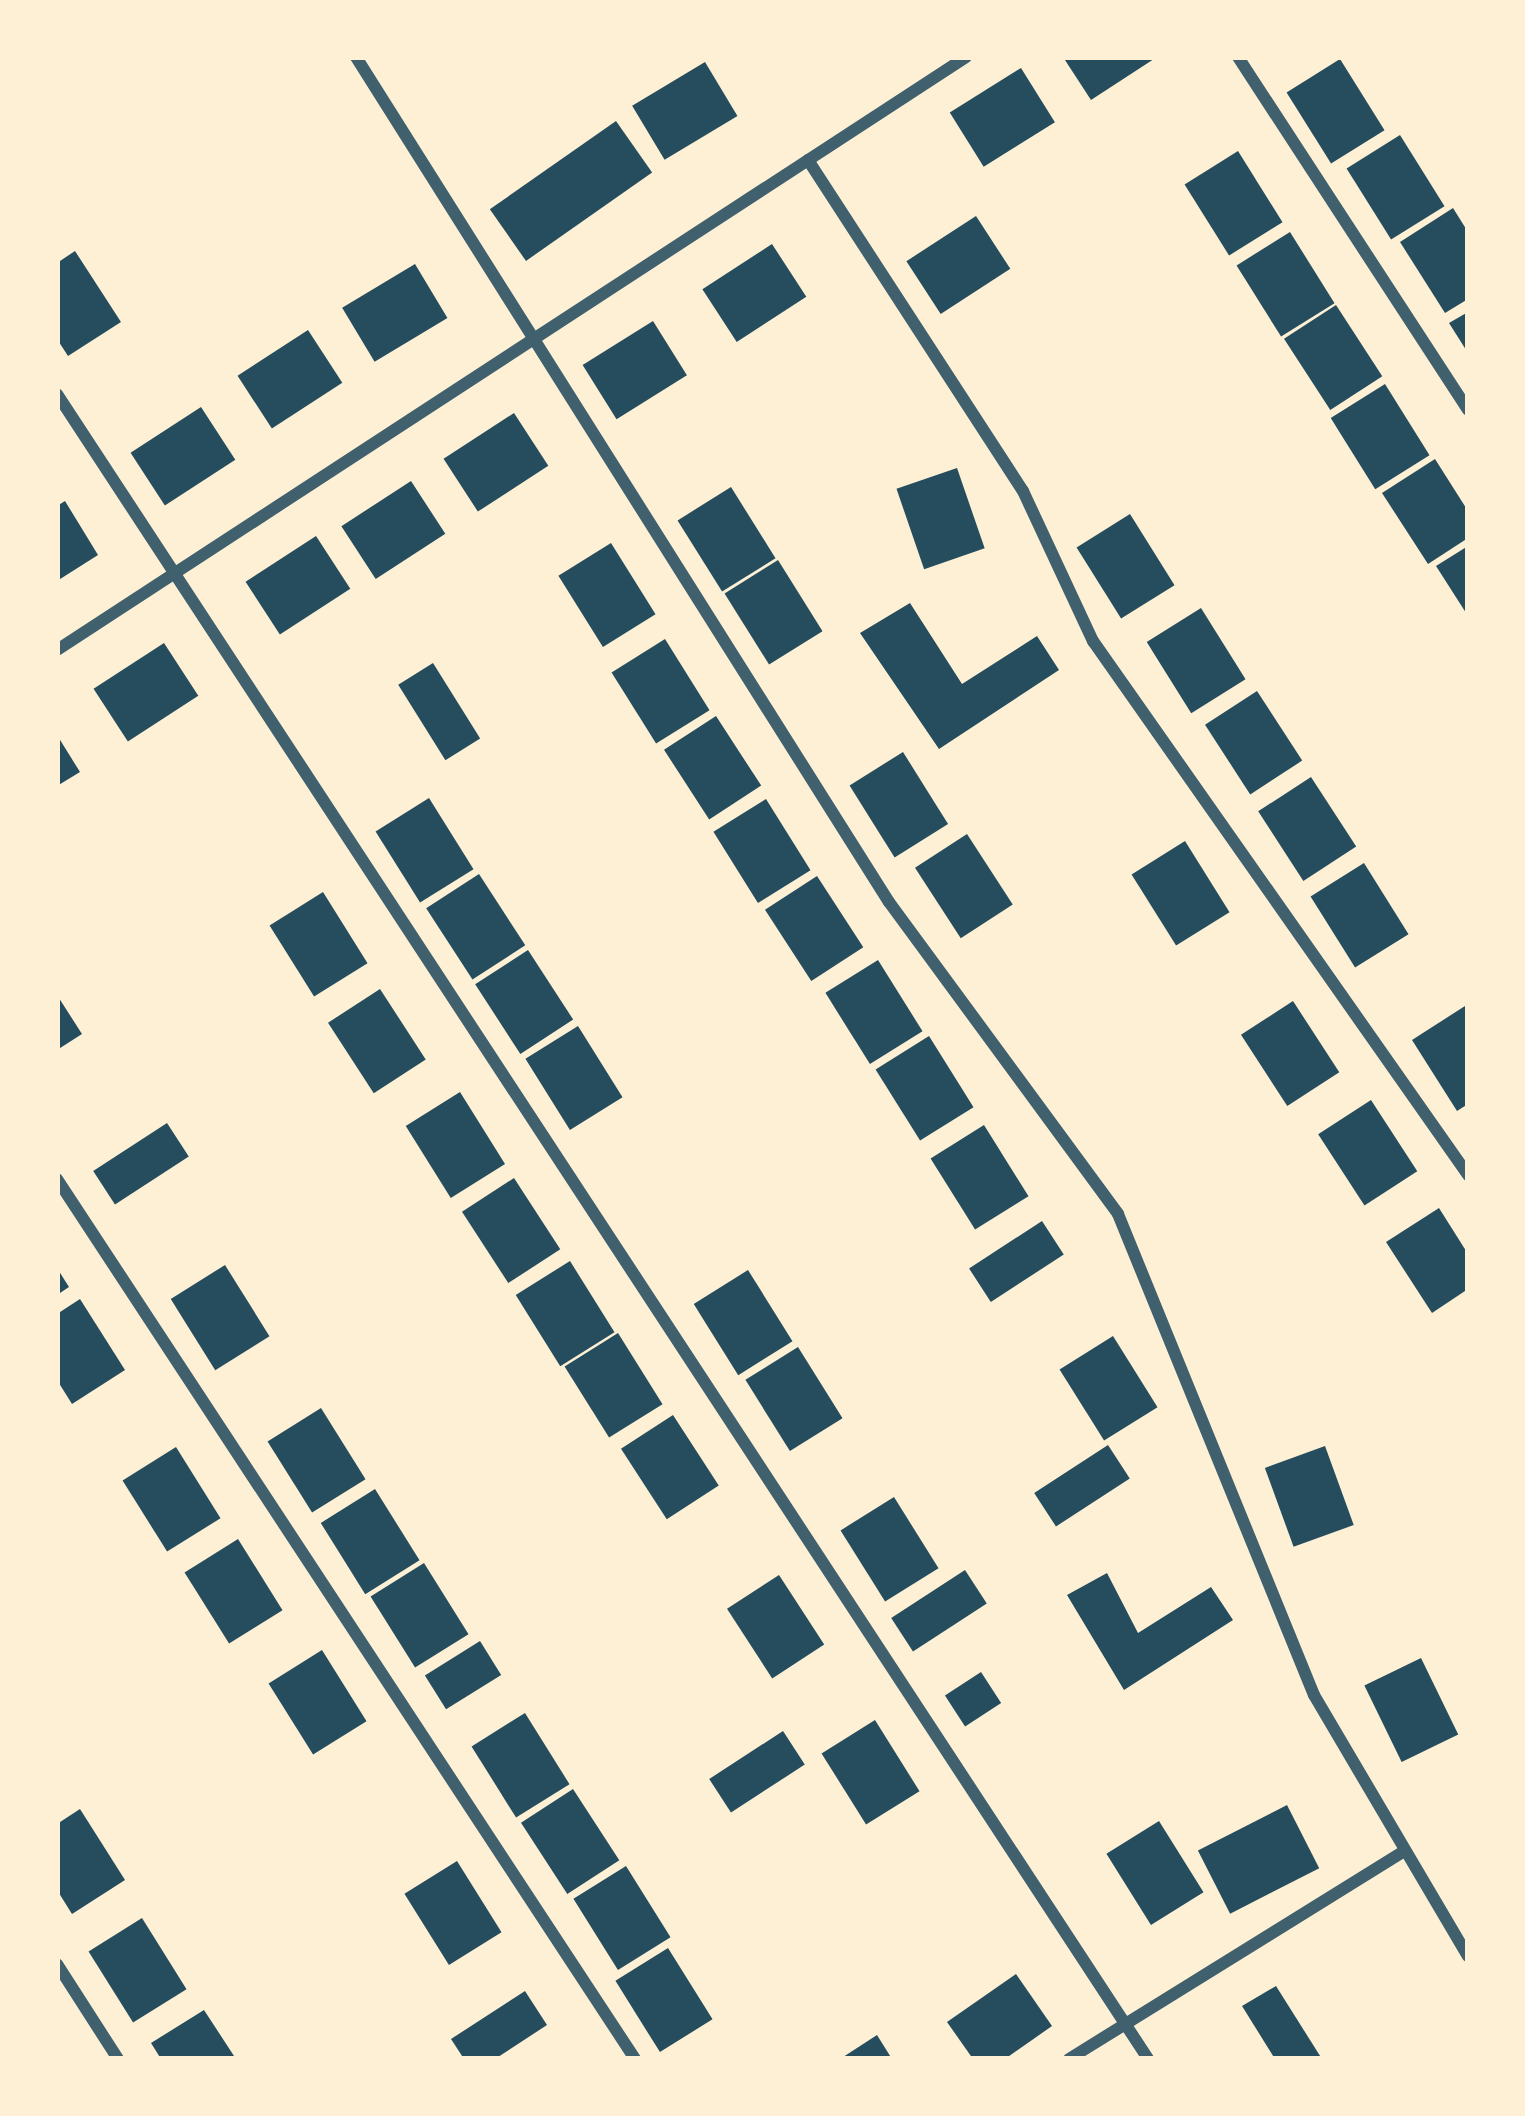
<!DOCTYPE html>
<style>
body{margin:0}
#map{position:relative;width:1525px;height:2116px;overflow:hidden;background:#fdf0d5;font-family:Merriweather,serif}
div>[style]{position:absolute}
.building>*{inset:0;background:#264d5e;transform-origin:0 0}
.minor>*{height:12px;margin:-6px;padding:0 6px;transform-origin:6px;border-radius:6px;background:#3f606c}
span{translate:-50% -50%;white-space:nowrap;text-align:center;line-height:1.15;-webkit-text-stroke:12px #fdf0d5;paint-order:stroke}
.frame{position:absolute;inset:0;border:60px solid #fdf0d5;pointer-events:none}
</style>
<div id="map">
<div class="building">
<i style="clip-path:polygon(1063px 57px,1157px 57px,1091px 100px)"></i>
<i style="left:1340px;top:59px;width:84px;height:63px;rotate:58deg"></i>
<i style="left:705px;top:62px;width:63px;height:85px;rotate:59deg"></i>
<i style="left:1021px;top:68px;width:64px;height:84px;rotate:58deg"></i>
<i style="left:616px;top:121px;width:63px;height:154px;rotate:55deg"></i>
<i style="left:1400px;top:135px;width:84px;height:63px;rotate:58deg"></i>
<i style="left:1238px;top:151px;width:84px;height:63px;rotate:58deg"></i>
<i style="clip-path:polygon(1453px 208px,1468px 232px,1468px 299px,1445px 313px,1400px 242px)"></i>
<i style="left:976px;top:216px;width:63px;height:83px;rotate:57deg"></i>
<i style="left:1290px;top:232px;width:84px;height:63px;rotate:58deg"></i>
<i style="left:772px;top:244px;width:63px;height:83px;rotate:57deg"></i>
<i style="clip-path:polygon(75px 251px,121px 322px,68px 356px,57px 339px,57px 263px)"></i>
<i style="left:415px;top:264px;width:63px;height:85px;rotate:59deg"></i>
<i style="left:1336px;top:305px;width:85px;height:62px;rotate:57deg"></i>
<i style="clip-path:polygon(1468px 312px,1468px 353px,1449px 323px)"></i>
<i style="left:653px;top:321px;width:64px;height:83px;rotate:58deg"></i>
<i style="left:308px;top:330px;width:63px;height:84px;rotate:57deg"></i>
<i style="left:1385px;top:384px;width:84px;height:64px;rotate:58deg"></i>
<i style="left:201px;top:407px;width:63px;height:84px;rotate:57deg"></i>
<i style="left:514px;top:413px;width:63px;height:84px;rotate:57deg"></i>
<i style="clip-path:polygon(1435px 459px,1468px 511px,1468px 538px,1428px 564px,1382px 493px)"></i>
<i style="left:957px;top:468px;width:85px;height:64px;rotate:71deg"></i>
<i style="left:411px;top:481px;width:63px;height:83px;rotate:57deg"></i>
<i style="left:731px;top:487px;width:84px;height:63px;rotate:58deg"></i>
<i style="clip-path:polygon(65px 501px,98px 555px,57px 581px,57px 506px)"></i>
<i style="left:1130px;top:514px;width:84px;height:63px;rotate:58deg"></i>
<i style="left:316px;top:536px;width:63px;height:84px;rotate:57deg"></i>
<i style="left:611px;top:543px;width:84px;height:62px;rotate:58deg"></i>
<i style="clip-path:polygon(1468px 546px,1468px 616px,1436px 566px)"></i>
<i style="left:778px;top:560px;width:84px;height:63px;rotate:58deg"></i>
<i style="clip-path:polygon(910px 603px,962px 684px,1037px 636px,1059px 670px,939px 749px,860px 633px)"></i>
<i style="left:1201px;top:608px;width:84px;height:64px;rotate:58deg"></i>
<i style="left:665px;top:639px;width:84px;height:63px;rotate:58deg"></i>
<i style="left:164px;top:643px;width:63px;height:84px;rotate:57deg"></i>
<i style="left:433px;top:663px;width:89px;height:41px;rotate:58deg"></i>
<i style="left:1257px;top:691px;width:83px;height:62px;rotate:57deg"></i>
<i style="left:716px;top:716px;width:83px;height:62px;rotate:57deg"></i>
<i style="clip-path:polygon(57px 735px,80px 772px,57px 786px)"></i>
<i style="left:903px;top:752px;width:85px;height:63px;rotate:58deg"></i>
<i style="left:1311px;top:777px;width:83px;height:63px;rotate:57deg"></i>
<i style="left:429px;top:798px;width:84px;height:63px;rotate:58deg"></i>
<i style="left:766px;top:799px;width:84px;height:62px;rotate:58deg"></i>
<i style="left:967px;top:834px;width:84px;height:62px;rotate:57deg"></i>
<i style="left:1185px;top:841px;width:84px;height:63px;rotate:58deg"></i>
<i style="left:1364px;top:863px;width:84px;height:63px;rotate:58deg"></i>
<i style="left:479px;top:874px;width:85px;height:63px;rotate:57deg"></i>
<i style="left:817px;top:876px;width:85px;height:62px;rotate:57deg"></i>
<i style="left:323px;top:892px;width:84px;height:63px;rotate:58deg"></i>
<i style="left:528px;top:950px;width:83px;height:63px;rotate:57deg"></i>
<i style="left:878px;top:960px;width:84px;height:62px;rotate:58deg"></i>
<i style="left:380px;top:989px;width:84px;height:62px;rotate:57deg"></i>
<i style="clip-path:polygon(57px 995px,82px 1034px,57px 1050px)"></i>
<i style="left:1293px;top:1001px;width:85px;height:62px;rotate:57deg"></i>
<i style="clip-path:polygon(1465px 1006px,1468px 1104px,1457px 1111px,1412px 1040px)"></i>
<i style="left:578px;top:1026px;width:84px;height:62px;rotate:58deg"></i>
<i style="left:929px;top:1036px;width:84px;height:63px;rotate:58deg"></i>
<i style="left:460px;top:1092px;width:85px;height:64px;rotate:58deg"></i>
<i style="left:1371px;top:1100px;width:85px;height:63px;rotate:57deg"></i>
<i style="left:167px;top:1123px;width:40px;height:88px;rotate:57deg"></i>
<i style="left:984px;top:1125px;width:84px;height:63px;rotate:58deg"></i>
<i style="left:514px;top:1178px;width:85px;height:62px;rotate:57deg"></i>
<i style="clip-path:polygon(1439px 1208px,1468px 1254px,1468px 1289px,1432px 1313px,1386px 1242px)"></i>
<i style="left:1042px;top:1221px;width:40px;height:87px;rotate:57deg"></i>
<i style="left:570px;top:1261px;width:84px;height:64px;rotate:58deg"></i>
<i style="left:225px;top:1265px;width:84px;height:64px;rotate:58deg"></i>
<i style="clip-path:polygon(57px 1268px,69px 1287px,57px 1295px)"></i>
<i style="left:748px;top:1270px;width:84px;height:64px;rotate:58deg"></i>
<i style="clip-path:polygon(80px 1299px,125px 1370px,72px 1404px,57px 1380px,57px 1314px)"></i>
<i style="left:618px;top:1333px;width:84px;height:63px;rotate:58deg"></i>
<i style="left:1113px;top:1336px;width:84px;height:63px;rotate:58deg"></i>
<i style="left:798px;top:1347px;width:84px;height:62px;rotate:58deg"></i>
<i style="left:321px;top:1408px;width:84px;height:63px;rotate:58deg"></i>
<i style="left:673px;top:1415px;width:84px;height:62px;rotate:57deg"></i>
<i style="left:1108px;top:1445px;width:40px;height:88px;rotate:57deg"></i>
<i style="left:1325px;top:1446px;width:84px;height:64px;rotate:70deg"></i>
<i style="left:176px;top:1447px;width:84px;height:63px;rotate:58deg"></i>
<i style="left:375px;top:1489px;width:84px;height:64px;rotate:58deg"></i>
<i style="left:894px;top:1497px;width:84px;height:63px;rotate:58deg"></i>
<i style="left:238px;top:1539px;width:84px;height:63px;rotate:58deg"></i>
<i style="left:424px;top:1563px;width:84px;height:63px;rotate:58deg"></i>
<i style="left:965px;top:1570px;width:40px;height:88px;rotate:57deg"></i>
<i style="clip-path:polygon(1107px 1573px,1138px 1633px,1211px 1587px,1233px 1620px,1124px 1690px,1067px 1595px)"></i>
<i style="left:779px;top:1575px;width:83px;height:62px;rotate:57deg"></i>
<i style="left:480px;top:1641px;width:40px;height:65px;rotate:58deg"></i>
<i style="left:322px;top:1650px;width:84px;height:63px;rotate:58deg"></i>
<i style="left:1421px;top:1658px;width:85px;height:63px;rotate:64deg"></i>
<i style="left:981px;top:1672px;width:37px;height:43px;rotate:57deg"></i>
<i style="left:525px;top:1713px;width:84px;height:63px;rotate:58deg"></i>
<i style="left:875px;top:1720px;width:84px;height:63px;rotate:58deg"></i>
<i style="left:783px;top:1731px;width:40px;height:88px;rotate:57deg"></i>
<i style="left:573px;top:1789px;width:85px;height:62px;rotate:57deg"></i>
<i style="left:1287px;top:1805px;width:71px;height:100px;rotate:63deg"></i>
<i style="clip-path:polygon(80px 1809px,125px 1880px,72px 1914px,57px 1890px,57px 1824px)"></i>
<i style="left:1159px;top:1821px;width:84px;height:62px;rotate:58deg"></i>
<i style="left:457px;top:1861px;width:84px;height:62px;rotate:58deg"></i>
<i style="left:626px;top:1866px;width:84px;height:62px;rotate:58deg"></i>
<i style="left:142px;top:1918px;width:84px;height:63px;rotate:58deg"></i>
<i style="left:668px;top:1948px;width:84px;height:62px;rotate:58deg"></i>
<i style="clip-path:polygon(1016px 1974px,1052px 2026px,1005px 2059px,973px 2059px,947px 2022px)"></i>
<i style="clip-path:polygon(1276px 1986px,1322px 2059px,1275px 2059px,1242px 2006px)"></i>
<i style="clip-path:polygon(525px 1991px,547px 2025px,495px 2059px,464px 2059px,451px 2039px)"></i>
<i style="clip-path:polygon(204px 2010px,236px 2059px,161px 2059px,151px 2043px)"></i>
<i style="clip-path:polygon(877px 2035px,892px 2059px,840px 2059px)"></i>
</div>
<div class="minor">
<i style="left:356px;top:57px;width:999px;rotate:57.76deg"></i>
<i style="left:889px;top:902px;width:387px;rotate:53.7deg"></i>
<i style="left:1118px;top:1214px;width:519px;rotate:67.83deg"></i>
<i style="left:1314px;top:1695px;width:303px;rotate:59.5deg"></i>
<i style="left:1238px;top:57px;width:421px;rotate:56.9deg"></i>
<i style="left:808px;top:160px;width:395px;rotate:57deg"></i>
<i style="left:1023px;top:491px;width:166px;rotate:65deg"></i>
<i style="left:1093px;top:641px;width:653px;rotate:54.92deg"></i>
<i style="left:57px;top:394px;width:1991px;rotate:56.76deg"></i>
<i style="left:57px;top:650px;width:1085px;rotate:-33.12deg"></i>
<i style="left:57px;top:1179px;width:1053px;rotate:56.7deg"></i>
<i style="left:57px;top:1964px;width:113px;rotate:57.3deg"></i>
<i style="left:1069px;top:2059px;width:391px;rotate:-31.8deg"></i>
</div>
<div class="frame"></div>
</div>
